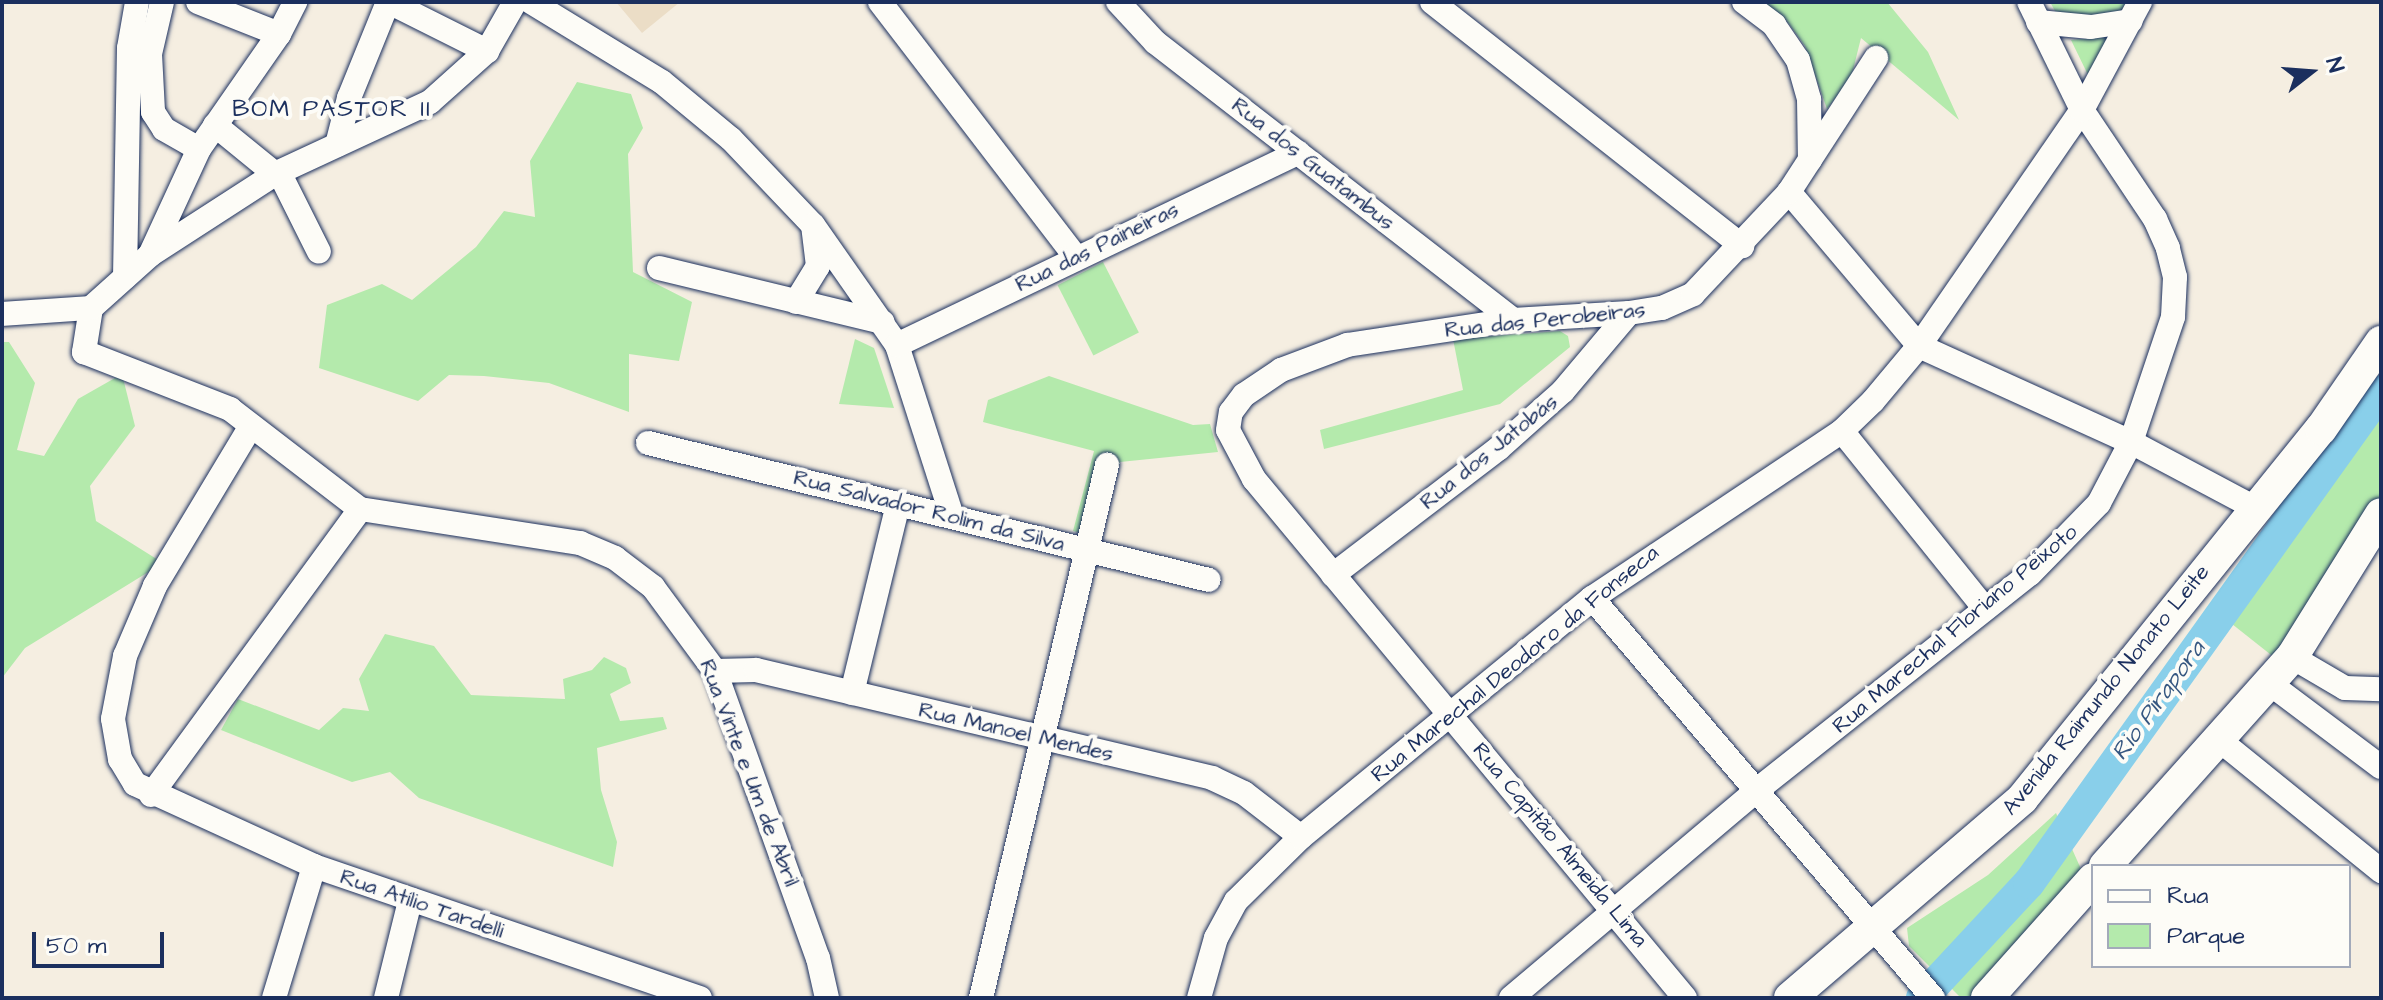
<!DOCTYPE html>
<meta charset="utf-8">
<style>
body{margin:0}
#map{position:relative;width:2383px;height:1000px;overflow:hidden;background:#f5eee1;font-family:"Architects Daughter",sans-serif}
div>[style]{position:absolute}
.built>*{inset:0;background:#ebddc6}
.green>*{inset:0;background:#b4eaac;transform-origin:0 0}
.river>*{height:32px;margin:-16px;padding:0 16px;transform-origin:16px;border-radius:16px;background:#89cfea}
.roads{filter:drop-shadow(0 0 2px #1b2f5e) drop-shadow(0 0 2px #1b2f5e)}
.minor>*{height:24px;margin:-12px;padding:0 12px;transform-origin:12px;border-radius:12px;background:#fdfcf7}
.major>*{height:32px;margin:-16px;padding:0 16px;transform-origin:16px;border-radius:16px;background:#fdfcf7}
span{translate:-50% -50%;white-space:nowrap;text-align:center;line-height:1.15;-webkit-text-stroke:8px #fdfcf7;paint-order:stroke}
.street-label{font-size:22px;color:#1b2f5e}
.neighbourhood-label{font-size:24px;color:#1b2f5e;letter-spacing:2px}
.water-label{font-size:24px;color:#365781;font-style:italic}
.frame{position:absolute;inset:0;border:4px solid #1b2f5e;pointer-events:none}
.legend{position:absolute;left:2091px;top:864px;width:260px;height:104px;box-sizing:border-box;background:#fdfcf7;border:2px solid #a3aaba;margin:0;padding:10px 14px;list-style:none;font-size:24px;color:#1b2f5e}
.legend li{display:flex;align-items:center;gap:16px;height:40px}
.legend b{width:40px;border:2px solid #a3aaba}
.north{position:absolute;left:2271px;top:32px;width:80px;height:80px;-webkit-text-stroke:6px #fdfcf7;paint-order:stroke;rotate:73deg;font-size:22px;font-weight:700;line-height:32px;text-align:center;color:#1b2f5e}
.north::after{content:'';display:block;margin:auto;width:28px;height:36px;background:#1b2f5e;clip-path:polygon(50% 0,100% 100%,50% 72%,0 100%)}
.scale{position:absolute;left:32px;top:932px;width:132px;height:36px;box-sizing:border-box;border:4px solid #1b2f5e;border-top:0;padding-left:10px;font-size:24px;line-height:28px;white-space:nowrap;color:#1b2f5e;-webkit-text-stroke:6px #fdfcf7;paint-order:stroke}
</style>
<div id="map">
<div class="built">
<i style="clip-path:polygon(616px 2px,680px 2px,642px 33px)"></i>
</div>
<div class="green">
<i style="clip-path:polygon(1763px 2px,1887px 2px,1928px 52px,1959px 120px,1861px 38px,1851px 78px,1827px 109px,1805px 46px,1786px 20px)"></i>
<i style="clip-path:polygon(2050px 2px,2131px 2px,2115px 19px,2060px 20px)"></i>
<i style="clip-path:polygon(2112px 36px,2089px 77px,2071px 40px)"></i>
<i style="clip-path:polygon(577px 82px,631px 94px,643px 128px,628px 154px,633px 272px,692px 302px,679px 361px,629px 354px,629px 412px,549px 383px,484px 376px,449px 375px,418px 401px,319px 368px,327px 305px,382px 284px,412px 300px,476px 247px,504px 211px,535px 217px,530px 161px)"></i>
<i style="left:1103px;top:262px;width:79px;height:51px;rotate:63deg"></i>
<i style="clip-path:polygon(1560px 331px,1568px 336px,1570px 347px,1500px 404px,1324px 449px,1320px 430px,1463px 390px,1453px 339px)"></i>
<i style="clip-path:polygon(855px 339px,874px 348px,894px 408px,839px 404px)"></i>
<i style="clip-path:polygon(2px 342px,9px 342px,35px 383px,17px 450px,44px 456px,78px 399px,122px 374px,135px 426px,90px 486px,96px 521px,163px 563px,25px 648px,2px 678px)"></i>
<i style="clip-path:polygon(1049px 376px,1193px 425px,1210px 424px,1218px 452px,1120px 462px,1101px 538px,1073px 531px,1094px 451px,983px 422px,988px 400px)"></i>
<i style="clip-path:polygon(2381px 399px,2381px 504px,2280px 662px,2232px 624px)"></i>
<i style="clip-path:polygon(385px 634px,434px 646px,471px 695px,565px 699px,563px 679px,592px 670px,604px 657px,626px 668px,631px 683px,610px 694px,620px 721px,663px 717px,667px 729px,597px 748px,601px 790px,617px 842px,613px 867px,419px 798px,390px 772px,352px 782px,221px 730px,238px 699px,319px 730px,343px 708px,369px 711px,359px 679px)"></i>
<i style="clip-path:polygon(2056px 813px,2085px 878px,1978px 998px,1961px 998px,1909px 946px,1907px 928px,1988px 875px)"></i>
</div>
<div class="river">
<i style="left:1922px;top:998px;width:157px;rotate:-47.1deg"></i>
<i style="left:2029px;top:883px;width:605px;rotate:-54.42deg"></i>
</div>
<div class="roads">
<div class="minor">
<i style="left:162px;top:2px;width:53px;rotate:103deg"></i>
<i style="left:150px;top:54px;width:58px;rotate:87deg"></i>
<i style="left:153px;top:112px;width:20px;rotate:57deg"></i>
<i style="left:164px;top:129px;width:40px;rotate:29.7deg"></i>
<i style="left:198px;top:2px;width:87px;rotate:21.6deg"></i>
<i style="left:389px;top:2px;width:110px;rotate:26.6deg"></i>
<i style="left:515px;top:2px;width:56px;rotate:119.7deg"></i>
<i style="left:487px;top:51px;width:76px;rotate:138.2deg"></i>
<i style="left:430px;top:102px;width:171px;rotate:155.1deg"></i>
<i style="left:275px;top:174px;width:149px;rotate:147.1deg"></i>
<i style="left:150px;top:255px;width:79px;rotate:138.1deg"></i>
<i style="left:91px;top:308px;width:45px;rotate:99deg"></i>
<i style="left:84px;top:352px;width:157px;rotate:21.3deg"></i>
<i style="left:230px;top:409px;width:164px;rotate:37.6deg"></i>
<i style="left:360px;top:509px;width:223px;rotate:8.8deg"></i>
<i style="left:580px;top:543px;width:38px;rotate:23deg"></i>
<i style="left:615px;top:558px;width:48px;rotate:37.3deg"></i>
<i style="left:653px;top:587px;width:104px;rotate:53.6deg"></i>
<i style="left:715px;top:671px;width:305px;rotate:70.3deg"></i>
<i style="left:818px;top:958px;width:41px;rotate:77.3deg"></i>
<i style="left:531px;top:2px;width:153px;rotate:31.4deg"></i>
<i style="left:662px;top:82px;width:89px;rotate:39.6deg"></i>
<i style="left:731px;top:139px;width:119px;rotate:46.4deg"></i>
<i style="left:813px;top:225px;width:146px;rotate:55deg"></i>
<i style="left:897px;top:345px;width:180px;rotate:72.2deg"></i>
<i style="left:880px;top:2px;width:320px;rotate:52.5deg"></i>
<i style="left:1118px;top:2px;width:54px;rotate:47.2deg"></i>
<i style="left:1155px;top:42px;width:453px;rotate:37.8deg"></i>
<i style="left:1432px;top:2px;width:395px;rotate:38.2deg"></i>
<i style="left:1744px;top:2px;width:38px;rotate:37deg"></i>
<i style="left:1774px;top:25px;width:42px;rotate:55.6deg"></i>
<i style="left:1798px;top:60px;width:41px;rotate:74.2deg"></i>
<i style="left:1809px;top:99px;width:61px;rotate:89.1deg"></i>
<i style="left:2038px;top:22px;width:53px;rotate:5.4deg"></i>
<i style="left:2091px;top:27px;width:40px;rotate:-8.5deg"></i>
<i style="left:215px;top:125px;width:77px;rotate:39.2deg"></i>
<i style="left:337px;top:145px;width:49px;rotate:-75.7deg"></i>
<i style="left:349px;top:98px;width:104px;rotate:-67.9deg"></i>
<i style="left:279px;top:172px;width:89px;rotate:63.4deg"></i>
<i style="left:1789px;top:192px;width:202px;rotate:49.8deg"></i>
<i style="left:1919px;top:346px;width:233px;rotate:24.4deg"></i>
<i style="left:2131px;top:442px;width:143px;rotate:28deg"></i>
<i style="left:150px;top:255px;width:117px;rotate:-65.2deg"></i>
<i style="left:199px;top:149px;width:140px;rotate:-55.2deg"></i>
<i style="left:279px;top:34px;width:36px;rotate:-63deg"></i>
<i style="left:659px;top:268px;width:230px;rotate:13.6deg"></i>
<i style="left:125px;top:277px;width:229px;rotate:-89deg"></i>
<i style="left:129px;top:48px;width:47px;rotate:-80.1deg"></i>
<i style="left:796px;top:302px;width:42px;rotate:-58.6deg"></i>
<i style="left:818px;top:266px;width:39px;rotate:-97deg"></i>
<i style="left:2px;top:314px;width:89px;rotate:-3.9deg"></i>
<i style="left:897px;top:345px;width:445px;rotate:-25.6deg"></i>
<i style="left:251px;top:426px;width:187px;rotate:121deg"></i>
<i style="left:155px;top:586px;width:76px;rotate:113.2deg"></i>
<i style="left:125px;top:656px;width:64px;rotate:100.8deg"></i>
<i style="left:113px;top:719px;width:41px;rotate:80.1deg"></i>
<i style="left:120px;top:759px;width:29px;rotate:59deg"></i>
<i style="left:135px;top:784px;width:197px;rotate:24.6deg"></i>
<i style="left:314px;top:866px;width:408px;rotate:18.9deg"></i>
<i style="left:1842px;top:431px;width:228px;rotate:51.2deg"></i>
<i style="left:648px;top:443px;width:577px;rotate:13.72deg"></i>
<i style="left:1333px;top:575px;width:208px;rotate:-37.4deg"></i>
<i style="left:1498px;top:449px;width:87px;rotate:-41.7deg"></i>
<i style="left:1563px;top:391px;width:102px;rotate:-49.8deg"></i>
<i style="left:1592px;top:598px;width:526px;rotate:49.55deg"></i>
<i style="left:2292px;top:657px;width:61px;rotate:30.3deg"></i>
<i style="left:2345px;top:688px;width:36px;rotate:2deg"></i>
<i style="left:715px;top:671px;width:41px;rotate:-1.4deg"></i>
<i style="left:756px;top:670px;width:469px;rotate:13.3deg"></i>
<i style="left:1212px;top:778px;width:35px;rotate:25deg"></i>
<i style="left:1244px;top:793px;width:72px;rotate:37.7deg"></i>
<i style="left:2269px;top:683px;width:140px;rotate:36.9deg"></i>
<i style="left:852px;top:693px;width:195px;rotate:-76.3deg"></i>
<i style="left:2218px;top:739px;width:210px;rotate:39deg"></i>
<i style="left:151px;top:795px;width:354px;rotate:-53.8deg"></i>
<i style="left:274px;top:998px;width:138px;rotate:-73.1deg"></i>
<i style="left:386px;top:998px;width:100px;rotate:-76.1deg"></i>
<i style="left:981px;top:998px;width:548px;rotate:-76.7deg"></i>
<i style="left:1199px;top:998px;width:62px;rotate:-74.2deg"></i>
<i style="left:1216px;top:938px;width:42px;rotate:-61.6deg"></i>
<i style="left:1236px;top:901px;width:91px;rotate:-44.6deg"></i>
<i style="left:1301px;top:837px;width:377px;rotate:-39.4deg"></i>
<i style="left:1592px;top:598px;width:301px;rotate:-33.7deg"></i>
<i style="left:1842px;top:431px;width:43px;rotate:-44.1deg"></i>
<i style="left:1873px;top:401px;width:72px;rotate:-50.1deg"></i>
<i style="left:1919px;top:346px;width:287px;rotate:-55.4deg"></i>
<i style="left:2082px;top:110px;width:123px;rotate:-61.8deg"></i>
<i style="left:1511px;top:998px;width:322px;rotate:-40.2deg"></i>
<i style="left:1757px;top:790px;width:348px;rotate:-38.4deg"></i>
<i style="left:2030px;top:574px;width:99px;rotate:-45.8deg"></i>
<i style="left:2099px;top:503px;width:69px;rotate:-62.3deg"></i>
<i style="left:2131px;top:442px;width:132px;rotate:-71.4deg"></i>
<i style="left:2173px;top:317px;width:40px;rotate:-87.1deg"></i>
<i style="left:2175px;top:277px;width:30px;rotate:-104deg"></i>
<i style="left:2168px;top:248px;width:32px;rotate:-114deg"></i>
<i style="left:2155px;top:219px;width:131px;rotate:-123.8deg"></i>
<i style="left:2082px;top:110px;width:120px;rotate:-116.1deg"></i>
<i style="left:1685px;top:998px;width:675px;rotate:-129.71deg"></i>
<i style="left:1254px;top:479px;width:55px;rotate:-118deg"></i>
<i style="left:1228px;top:430px;width:18px;rotate:-81deg"></i>
<i style="left:1231px;top:412px;width:21px;rotate:-53deg"></i>
<i style="left:1244px;top:395px;width:45px;rotate:-34deg"></i>
<i style="left:1281px;top:370px;width:71px;rotate:-20.7deg"></i>
<i style="left:1347px;top:345px;width:168px;rotate:-8.6deg"></i>
<i style="left:1513px;top:320px;width:116px;rotate:-3.5deg"></i>
<i style="left:1629px;top:313px;width:33px;rotate:-9deg"></i>
<i style="left:1662px;top:308px;width:34px;rotate:-24deg"></i>
<i style="left:1693px;top:294px;width:140px;rotate:-46.7deg"></i>
<i style="left:1789px;top:192px;width:160px;rotate:-57deg"></i>
</div>
<div class="major">
<i style="left:2105px;top:866px;width:280px;rotate:-48.2deg"></i>
<i style="left:2292px;top:657px;width:168px;rotate:-58.1deg"></i>
<i style="left:1790px;top:998px;width:306px;rotate:-40.6deg"></i>
<i style="left:2022px;top:799px;width:476px;rotate:-51.1deg"></i>
<i style="left:2321px;top:429px;width:106px;rotate:-55.4deg"></i>
<i style="left:1987px;top:998px;width:159px;rotate:-48.3deg"></i>
</div>
</div>
<div class="street-label">
<span style="left:1313px;top:164px;rotate:38deg">Rua dos Guatambus</span>
<span style="left:1097px;top:247px;rotate:-26deg">Rua das Paineiras</span>
<span style="left:1545px;top:320px;rotate:-6deg">Rua das Perobeiras</span>
<span style="left:1489px;top:452px;rotate:-39deg">Rua dos Jatobás</span>
<span style="left:929px;top:511px;rotate:14deg">Rua Salvador Rolim da Silva</span>
<span style="left:1955px;top:629px;rotate:-40deg">Rua Marechal Floriano Peixoto</span>
<span style="left:1515px;top:664px;rotate:-39deg">Rua Marechal Deodoro da Fonseca</span>
<span style="left:2106px;top:690px;rotate:-51deg">Avenida Raimundo Nonato Leite</span>
<span style="left:1016px;top:732px;rotate:13deg">Rua Manoel Mendes</span>
<span style="left:749px;top:773px;rotate:69deg">Rua Vinte e Um de Abril</span>
<span style="left:1560px;top:845px;rotate:50deg">Rua Capitão Almeida Lima</span>
<span style="left:422px;top:904px;rotate:19deg">Rua Atílio Tardelli</span>
</div>
<div class="neighbourhood-label">
<span style="left:332px;top:110px">BOM PASTOR II</span>
</div>
<div class="water-label">
<span style="left:2159px;top:701px;rotate:-54deg">Rio Pirapora</span>
</div>
<div class="frame"></div>
<ul class="legend">
<li><b style="height:10px;background:#fdfcf7"></b>Rua</li>
<li><b style="height:22px;background:#b4eaac"></b>Parque</li>
</ul>
<div class="north">N</div>
<div class="scale">50 m</div>
</div>
